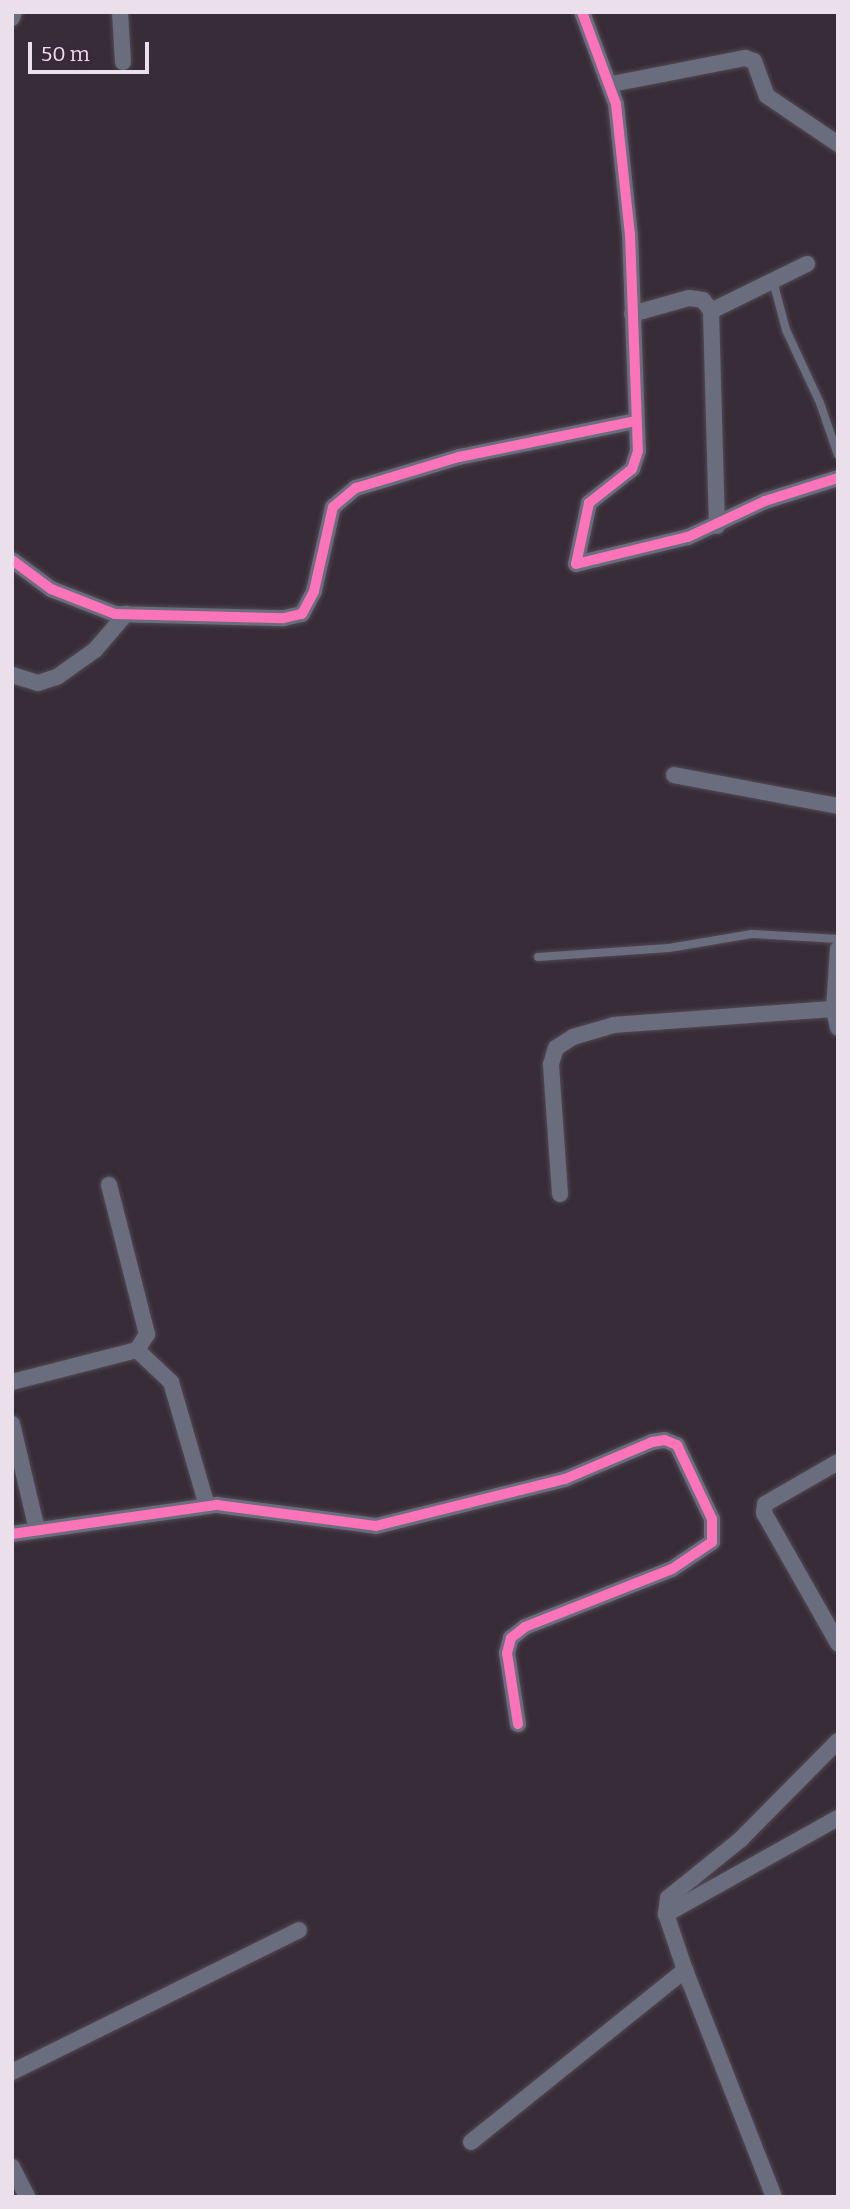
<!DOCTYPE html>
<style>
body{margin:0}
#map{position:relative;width:850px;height:2209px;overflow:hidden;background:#372c37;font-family:Bitter,serif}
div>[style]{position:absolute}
.roads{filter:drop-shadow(0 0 2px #534953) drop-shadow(0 0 2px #534953)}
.lane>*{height:8px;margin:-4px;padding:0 4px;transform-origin:4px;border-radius:4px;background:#696d7e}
.street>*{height:16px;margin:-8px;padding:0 8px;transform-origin:8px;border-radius:8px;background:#696d7e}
.cycleway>*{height:10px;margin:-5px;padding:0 5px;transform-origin:5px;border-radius:5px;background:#fb73b8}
span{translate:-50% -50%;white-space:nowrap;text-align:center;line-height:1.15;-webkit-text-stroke:5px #3b283b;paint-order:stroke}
.frame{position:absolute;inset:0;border:14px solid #ecdfec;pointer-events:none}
.scale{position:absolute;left:28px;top:42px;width:121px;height:32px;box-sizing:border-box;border:4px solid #ecdfec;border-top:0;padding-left:9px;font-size:21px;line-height:24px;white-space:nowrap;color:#ecdfec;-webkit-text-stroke:5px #3b283b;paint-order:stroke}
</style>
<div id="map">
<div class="roads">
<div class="lane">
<i style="left:773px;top:281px;width:51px;rotate:75.1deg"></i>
<i style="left:786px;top:330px;width:81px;rotate:65deg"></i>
<i style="left:820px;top:403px;width:55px;rotate:70.9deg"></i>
<i style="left:538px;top:957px;width:131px;rotate:-3.9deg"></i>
<i style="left:669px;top:948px;width:84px;rotate:-9.6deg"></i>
<i style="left:752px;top:934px;width:86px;rotate:3.3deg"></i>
</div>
<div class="street">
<i style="left:120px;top:12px;width:50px;rotate:86.6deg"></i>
<i style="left:582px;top:12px;width:98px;rotate:69.7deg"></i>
<i style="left:616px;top:104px;width:131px;rotate:83.9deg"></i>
<i style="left:630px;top:234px;width:217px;rotate:87.9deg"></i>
<i style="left:638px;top:451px;width:19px;rotate:108deg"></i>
<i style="left:632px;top:469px;width:55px;rotate:141.7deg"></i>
<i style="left:589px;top:503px;width:62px;rotate:102deg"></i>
<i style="left:576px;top:564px;width:115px;rotate:-13.6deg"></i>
<i style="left:688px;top:537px;width:85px;rotate:-25.1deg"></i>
<i style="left:765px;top:501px;width:77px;rotate:-17.5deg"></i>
<i style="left:12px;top:18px;width:6px;rotate:-72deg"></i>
<i style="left:612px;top:84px;width:136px;rotate:-11.1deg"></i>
<i style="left:745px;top:58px;width:9px;rotate:18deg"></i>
<i style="left:754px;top:61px;width:37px;rotate:70deg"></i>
<i style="left:767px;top:96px;width:86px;rotate:34.1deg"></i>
<i style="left:711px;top:311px;width:107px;rotate:-26.1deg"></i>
<i style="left:632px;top:314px;width:59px;rotate:-15.7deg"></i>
<i style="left:689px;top:298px;width:14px;rotate:8deg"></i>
<i style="left:703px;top:300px;width:14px;rotate:54deg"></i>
<i style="left:711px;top:311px;width:215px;rotate:88.4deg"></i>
<i style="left:12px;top:560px;width:49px;rotate:36.6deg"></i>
<i style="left:51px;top:589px;width:69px;rotate:21.3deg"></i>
<i style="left:115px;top:614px;width:169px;rotate:1.4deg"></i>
<i style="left:284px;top:618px;width:18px;rotate:-13deg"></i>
<i style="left:302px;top:614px;width:26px;rotate:-62deg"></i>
<i style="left:314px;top:591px;width:86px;rotate:-77.3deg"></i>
<i style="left:333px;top:507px;width:30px;rotate:-40deg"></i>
<i style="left:356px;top:488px;width:108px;rotate:-16.8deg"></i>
<i style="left:459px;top:457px;width:181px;rotate:-11.5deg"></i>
<i style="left:12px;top:675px;width:27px;rotate:17deg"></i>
<i style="left:38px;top:683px;width:20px;rotate:-18deg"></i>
<i style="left:57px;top:677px;width:47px;rotate:-35.4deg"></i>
<i style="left:95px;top:650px;width:48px;rotate:-49.3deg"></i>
<i style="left:674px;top:775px;width:167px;rotate:10.7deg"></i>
<i style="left:834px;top:1009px;width:19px;rotate:78deg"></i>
<i style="left:560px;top:1194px;width:130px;rotate:-94deg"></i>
<i style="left:551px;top:1064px;width:17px;rotate:-73deg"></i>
<i style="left:556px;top:1048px;width:20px;rotate:-33deg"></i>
<i style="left:573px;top:1037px;width:43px;rotate:-16.3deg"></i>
<i style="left:614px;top:1025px;width:221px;rotate:-4.2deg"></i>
<i style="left:834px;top:1009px;width:60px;rotate:-86.2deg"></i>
<i style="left:137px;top:1350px;width:47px;rotate:43.3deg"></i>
<i style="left:171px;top:1382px;width:129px;rotate:73.8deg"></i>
<i style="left:12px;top:1382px;width:129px;rotate:-14.4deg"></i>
<i style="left:137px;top:1350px;width:19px;rotate:-58deg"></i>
<i style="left:147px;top:1334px;width:154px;rotate:-104.3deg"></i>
<i style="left:12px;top:1424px;width:109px;rotate:76.7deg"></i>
<i style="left:838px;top:1462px;width:84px;rotate:150.1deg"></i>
<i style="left:765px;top:1504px;width:9px;rotate:96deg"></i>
<i style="left:764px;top:1513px;width:150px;rotate:60.4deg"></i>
<i style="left:12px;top:1534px;width:207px;rotate:-8.1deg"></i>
<i style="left:217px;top:1505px;width:160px;rotate:7.5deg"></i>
<i style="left:376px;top:1526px;width:195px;rotate:-14deg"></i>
<i style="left:565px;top:1479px;width:95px;rotate:-23deg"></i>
<i style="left:652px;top:1442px;width:13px;rotate:-9deg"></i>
<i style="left:665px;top:1440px;width:13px;rotate:23deg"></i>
<i style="left:677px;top:1445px;width:82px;rotate:64.7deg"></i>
<i style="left:712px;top:1519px;width:23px;rotate:90deg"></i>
<i style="left:712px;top:1542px;width:48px;rotate:146deg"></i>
<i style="left:672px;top:1569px;width:158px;rotate:158.5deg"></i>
<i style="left:525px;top:1627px;width:18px;rotate:142deg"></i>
<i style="left:511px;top:1638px;width:16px;rotate:105deg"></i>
<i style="left:507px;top:1653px;width:72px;rotate:81.2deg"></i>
<i style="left:666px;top:1914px;width:197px;rotate:-29.2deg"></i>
<i style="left:12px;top:2072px;width:320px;rotate:-26.3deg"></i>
<i style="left:471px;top:2142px;width:275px;rotate:-38.8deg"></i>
<i style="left:12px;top:2167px;width:34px;rotate:63deg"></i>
<i style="left:774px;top:2197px;width:244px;rotate:-111.4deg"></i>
<i style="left:685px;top:1970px;width:59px;rotate:-108.7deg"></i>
<i style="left:666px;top:1914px;width:16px;rotate:-83deg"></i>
<i style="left:668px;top:1898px;width:94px;rotate:-38.9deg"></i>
<i style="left:741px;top:1839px;width:138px;rotate:-45.3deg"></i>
</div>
</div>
<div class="cycleway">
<i style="left:582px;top:12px;width:98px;rotate:69.7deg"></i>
<i style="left:616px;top:104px;width:131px;rotate:83.9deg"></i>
<i style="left:630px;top:234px;width:217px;rotate:87.9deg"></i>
<i style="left:638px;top:451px;width:19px;rotate:108deg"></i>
<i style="left:632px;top:469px;width:55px;rotate:141.7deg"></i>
<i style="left:589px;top:503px;width:62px;rotate:102deg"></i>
<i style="left:576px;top:564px;width:115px;rotate:-13.6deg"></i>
<i style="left:688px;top:537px;width:85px;rotate:-25.1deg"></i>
<i style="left:765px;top:501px;width:77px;rotate:-17.5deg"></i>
<i style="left:12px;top:560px;width:49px;rotate:36.6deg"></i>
<i style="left:51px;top:589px;width:69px;rotate:21.3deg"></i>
<i style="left:115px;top:614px;width:169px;rotate:1.4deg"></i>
<i style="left:284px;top:618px;width:18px;rotate:-13deg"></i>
<i style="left:302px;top:614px;width:26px;rotate:-62deg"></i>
<i style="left:314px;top:591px;width:86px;rotate:-77.3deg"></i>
<i style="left:333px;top:507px;width:30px;rotate:-40deg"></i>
<i style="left:356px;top:488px;width:108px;rotate:-16.8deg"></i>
<i style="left:459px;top:457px;width:181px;rotate:-11.5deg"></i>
<i style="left:12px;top:1534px;width:207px;rotate:-8.1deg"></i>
<i style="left:217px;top:1505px;width:160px;rotate:7.5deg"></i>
<i style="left:376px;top:1526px;width:195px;rotate:-14deg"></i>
<i style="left:565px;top:1479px;width:95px;rotate:-23deg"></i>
<i style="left:652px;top:1442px;width:13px;rotate:-9deg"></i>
<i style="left:665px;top:1440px;width:13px;rotate:23deg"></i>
<i style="left:677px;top:1445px;width:82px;rotate:64.7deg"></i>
<i style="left:712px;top:1519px;width:23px;rotate:90deg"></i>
<i style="left:712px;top:1542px;width:48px;rotate:146deg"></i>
<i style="left:672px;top:1569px;width:158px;rotate:158.5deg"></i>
<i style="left:525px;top:1627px;width:18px;rotate:142deg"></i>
<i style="left:511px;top:1638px;width:16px;rotate:105deg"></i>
<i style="left:507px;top:1653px;width:72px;rotate:81.2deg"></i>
</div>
<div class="frame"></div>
<div class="scale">50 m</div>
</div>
